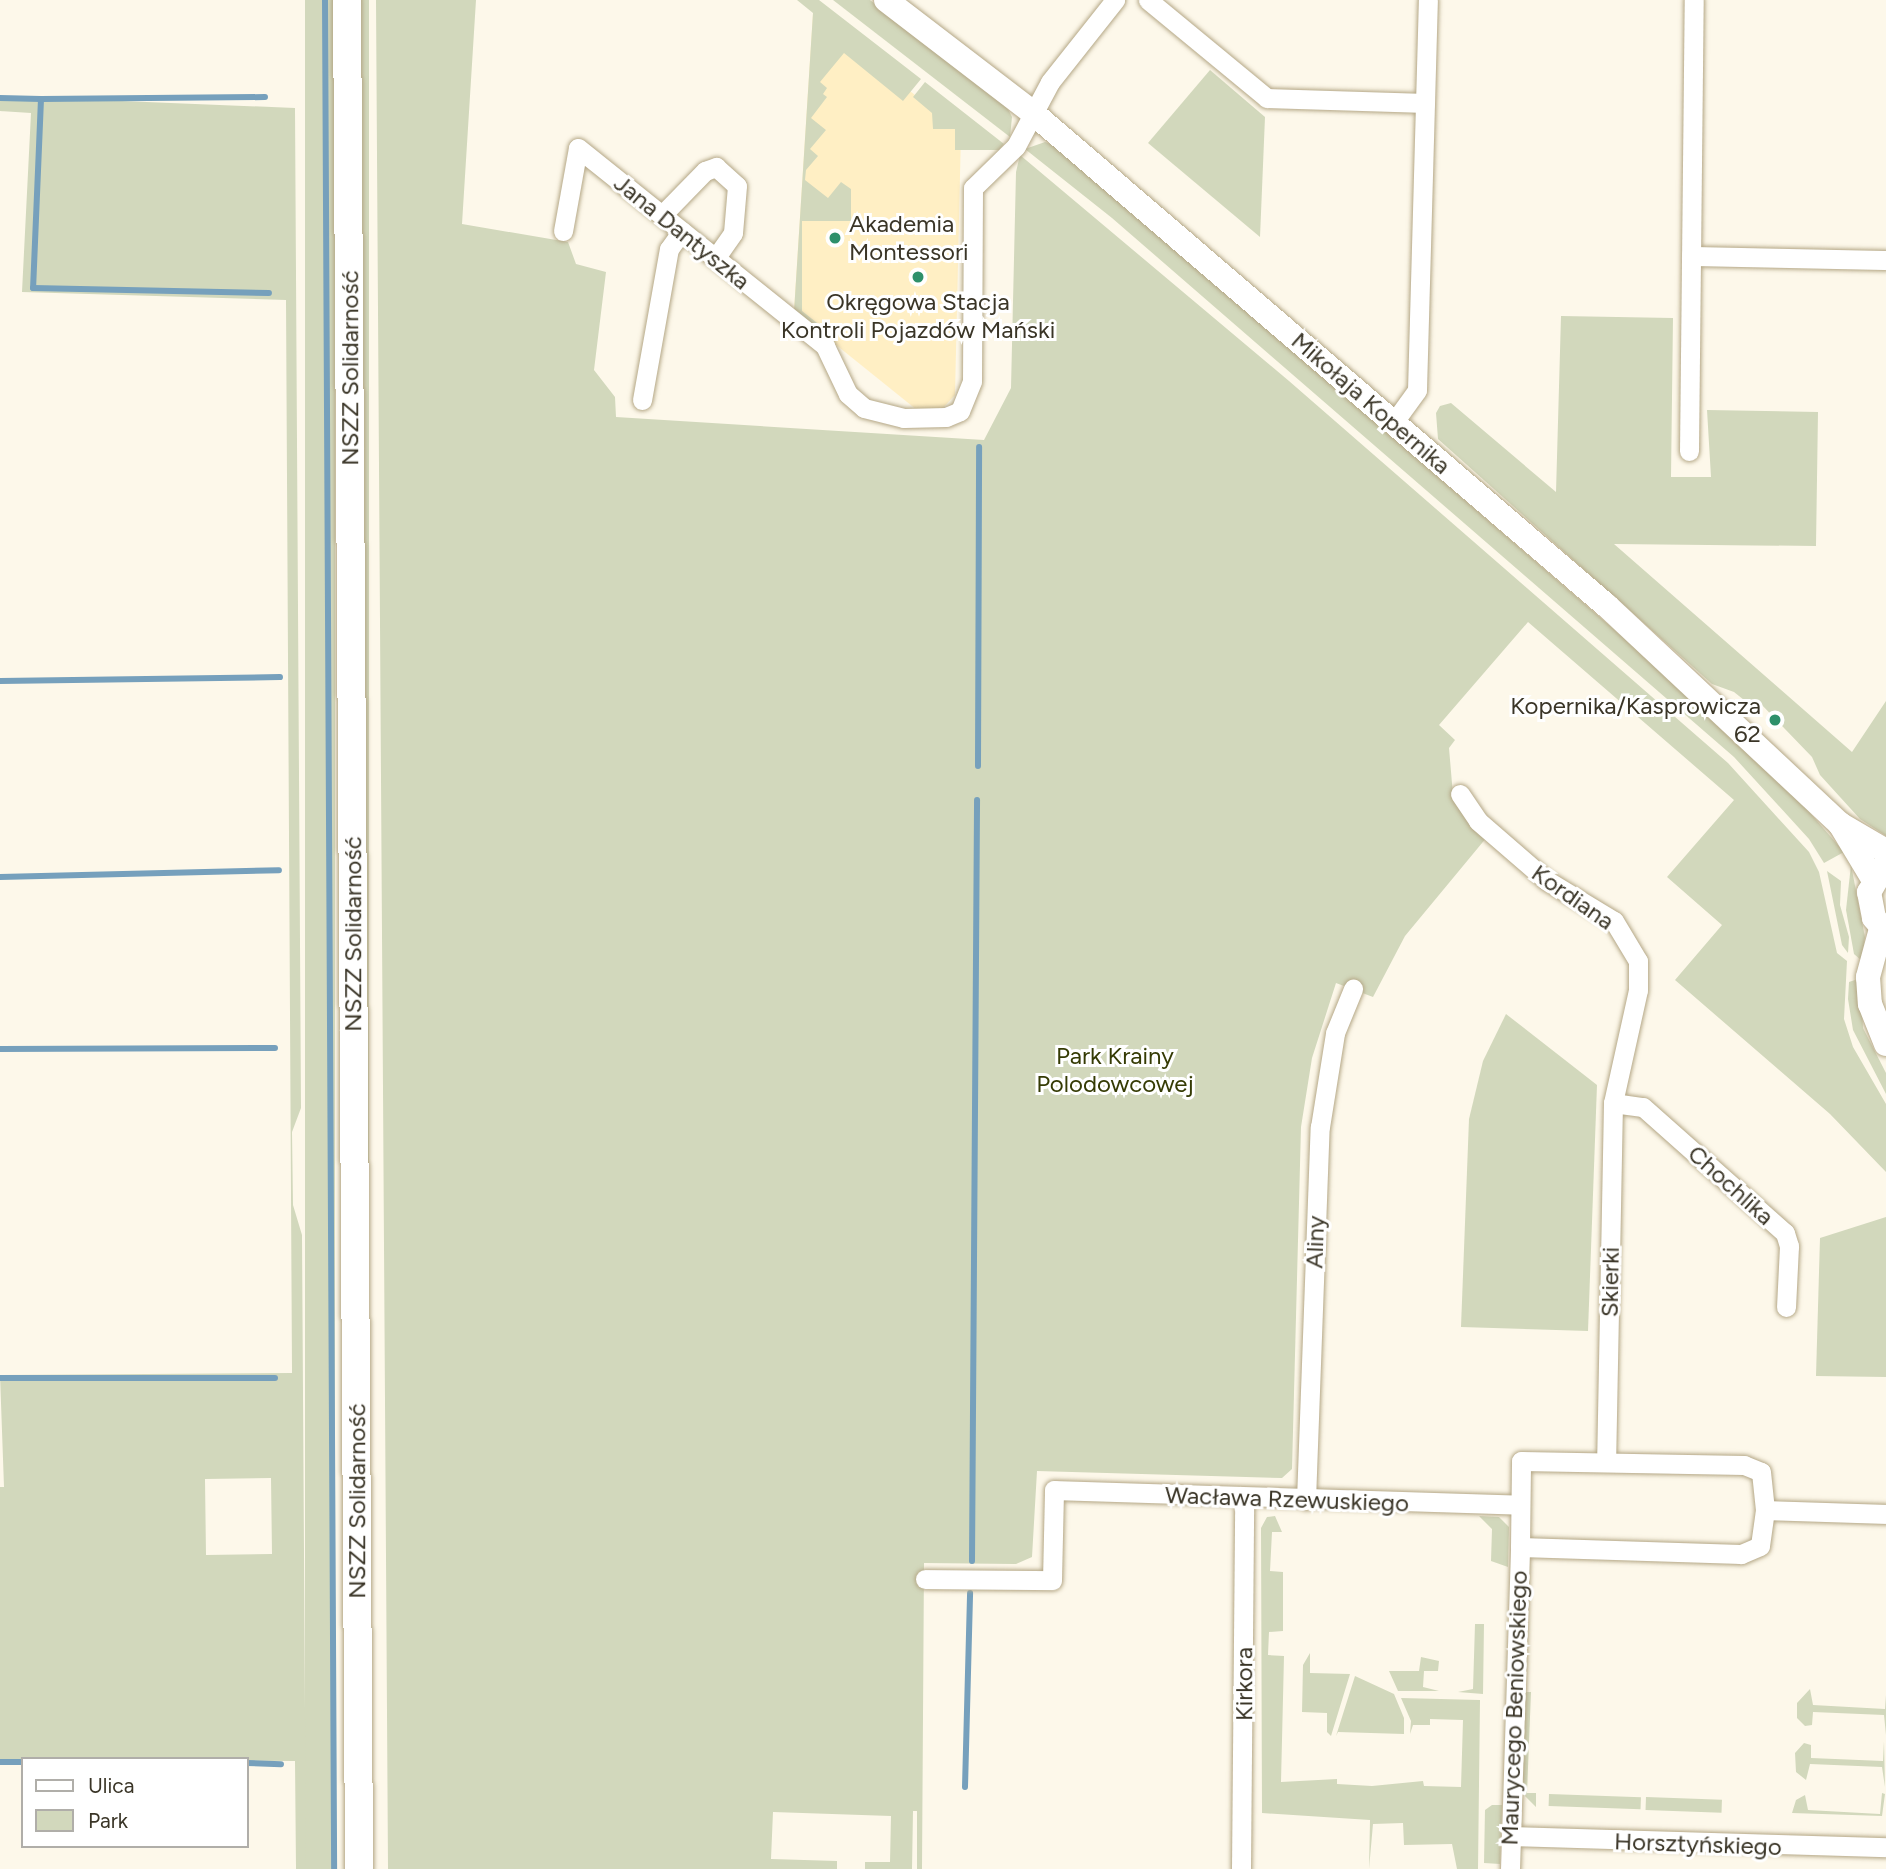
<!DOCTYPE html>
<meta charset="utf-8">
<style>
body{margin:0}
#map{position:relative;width:1886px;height:1869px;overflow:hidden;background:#fdf8ea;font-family:Figtree,sans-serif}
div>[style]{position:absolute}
.built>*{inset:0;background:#ffefc4}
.green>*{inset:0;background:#d2d8bc;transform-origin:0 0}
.stream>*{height:6px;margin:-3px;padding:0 3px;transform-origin:3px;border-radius:3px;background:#76a0bc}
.roads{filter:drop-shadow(0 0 2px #b4a786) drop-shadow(0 0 2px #b4a786)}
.minor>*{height:19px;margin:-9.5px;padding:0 9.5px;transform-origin:9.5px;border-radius:9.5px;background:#fff}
.tertiary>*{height:24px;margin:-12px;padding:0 12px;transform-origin:12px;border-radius:12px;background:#fff}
.secondary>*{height:28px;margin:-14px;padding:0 14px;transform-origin:14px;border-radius:14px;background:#fff}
.dots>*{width:19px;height:19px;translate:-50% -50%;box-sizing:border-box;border:4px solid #fff;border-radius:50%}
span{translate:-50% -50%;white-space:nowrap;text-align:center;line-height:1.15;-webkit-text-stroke:6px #fff;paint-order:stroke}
.poi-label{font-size:24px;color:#3a3527}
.left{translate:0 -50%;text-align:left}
.right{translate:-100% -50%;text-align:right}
.street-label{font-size:24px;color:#3a3527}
.park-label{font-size:24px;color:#353b04}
.legend{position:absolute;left:21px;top:1757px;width:228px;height:91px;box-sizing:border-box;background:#fff;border:2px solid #b0aea9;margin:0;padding:9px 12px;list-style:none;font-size:21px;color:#3a3527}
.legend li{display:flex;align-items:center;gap:14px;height:35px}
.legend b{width:35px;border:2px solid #b0aea9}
</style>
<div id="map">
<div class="built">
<i style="clip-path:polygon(813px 13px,961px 132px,955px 395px,941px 410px,917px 410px,794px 311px)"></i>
</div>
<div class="green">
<i style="left:305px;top:0;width:30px;height:1869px"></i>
<i style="left:361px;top:0;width:8px;height:1869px"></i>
<i style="clip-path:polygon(376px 0,476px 0,462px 224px,568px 242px,576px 264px,606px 272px,594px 370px,615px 397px,616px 417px,984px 440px,1011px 388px,1016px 172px,1020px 155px,1289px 381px,1728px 763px,1809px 852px,1819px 872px,1837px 953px,1847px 961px,1844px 1019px,1853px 1047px,1886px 1104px,1886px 1172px,1830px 1114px,1675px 980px,1722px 925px,1667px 877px,1734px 800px,1528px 622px,1439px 725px,1455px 740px,1449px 748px,1453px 795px,1487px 837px,1405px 936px,1373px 997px,1336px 983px,1312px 1058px,1301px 1127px,1292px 1469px,1282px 1478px,1037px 1471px,1032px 1557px,1016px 1564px,924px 1563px,922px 1869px,917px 1869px,917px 1811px,913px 1811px,912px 1869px,844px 1869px,865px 1869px,865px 1862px,890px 1862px,891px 1816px,773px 1812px,771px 1859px,837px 1861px,837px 1869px,388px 1869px)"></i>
<i style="clip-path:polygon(797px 0,819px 0,921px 79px,903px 101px,844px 53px,820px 82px,827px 88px,823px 94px,827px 97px,811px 118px,826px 130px,810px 149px,818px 156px,806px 170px,805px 180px,828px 198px,841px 182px,851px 189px,851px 221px,802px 221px,802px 311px,831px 334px,825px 341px,794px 312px,813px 13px)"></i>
<i style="clip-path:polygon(833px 0,870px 0,1006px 105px,1012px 117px,1010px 137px)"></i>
<i style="clip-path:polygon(1210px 70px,1265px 117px,1260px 237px,1148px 143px)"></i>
<i style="clip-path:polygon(925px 82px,1004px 144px,999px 150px,955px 150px,955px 129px,933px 129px,932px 113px,913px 97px)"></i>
<i style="clip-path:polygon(evenodd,0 96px,295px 108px,301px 1108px,292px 1132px,293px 1205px,302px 1235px,306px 1869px,296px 1869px,295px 1761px,23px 1759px,23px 1763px,0 1763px,0 1487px,4px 1487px,0 1375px,292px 1373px,286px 300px,22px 292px,31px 113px,0 111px,0 96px,271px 1478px,272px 1554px,206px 1555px,205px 1479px,271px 1478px)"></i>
<i style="clip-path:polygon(1045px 142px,1056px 146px,1684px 690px,1797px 798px,1844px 852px,1824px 863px,1809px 839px,1734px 757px,1112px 218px,1025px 149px)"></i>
<i style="clip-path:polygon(1561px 316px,1673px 318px,1671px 477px,1711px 477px,1707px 410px,1818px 412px,1816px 546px,1614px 544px,1852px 752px,1886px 701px,1886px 836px,1860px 819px,1820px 775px,1812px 757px,1760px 703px,1754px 708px,1734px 692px,1712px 684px,1438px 439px,1436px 413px,1440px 406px,1451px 403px,1556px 492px)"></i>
<i style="clip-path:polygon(1851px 865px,1865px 937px,1862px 961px,1854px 954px,1846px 910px)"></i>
<i style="clip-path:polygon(1827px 871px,1841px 881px,1840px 905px,1849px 937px,1848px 953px,1842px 945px)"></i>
<i style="clip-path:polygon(1855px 980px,1861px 983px,1863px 1028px,1886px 1073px,1886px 1094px,1853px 1030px,1848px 999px,1849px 982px)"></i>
<i style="clip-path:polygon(1506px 1014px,1597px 1085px,1588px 1331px,1461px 1327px,1469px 1119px,1483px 1061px)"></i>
<i style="clip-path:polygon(1886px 1217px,1886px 1377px,1816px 1376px,1820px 1238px)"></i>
<i style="clip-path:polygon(1275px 1516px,1282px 1532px,1272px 1532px,1270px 1571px,1283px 1572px,1283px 1631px,1269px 1632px,1268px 1655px,1284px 1656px,1281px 1782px,1337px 1779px,1337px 1784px,1372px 1786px,1423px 1781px,1424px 1786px,1461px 1787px,1463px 1720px,1430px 1719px,1430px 1725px,1413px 1725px,1410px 1734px,1411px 1721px,1401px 1698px,1480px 1700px,1478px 1869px,1457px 1869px,1452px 1844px,1404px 1845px,1403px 1823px,1373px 1824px,1369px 1869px,1370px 1820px,1262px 1813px,1261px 1528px,1267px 1517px)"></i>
<i style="clip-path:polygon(1479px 1516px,1499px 1517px,1509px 1527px,1508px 1567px,1491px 1561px,1492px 1529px)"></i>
<i style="clip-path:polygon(1475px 1624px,1484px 1624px,1483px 1694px,1458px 1692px,1473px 1689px)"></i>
<i style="clip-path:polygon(1310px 1653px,1310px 1673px,1350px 1674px,1331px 1736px,1327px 1732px,1327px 1713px,1302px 1712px,1303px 1665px)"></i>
<i style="clip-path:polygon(1421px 1657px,1439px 1661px,1438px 1671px,1424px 1671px,1423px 1687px,1439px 1691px,1398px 1691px,1389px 1671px,1419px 1671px)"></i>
<i style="clip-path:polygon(1355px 1676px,1394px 1694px,1404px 1718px,1404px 1734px,1338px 1732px,1336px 1736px)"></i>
<i style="clip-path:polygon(1810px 1689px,1813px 1705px,1885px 1709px,1886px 1695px,1886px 1735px,1884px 1715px,1813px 1712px,1812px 1725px,1805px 1726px,1797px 1718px,1797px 1703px)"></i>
<i style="clip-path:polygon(1524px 1692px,1531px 1692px,1527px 1793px,1536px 1793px,1536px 1807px,1522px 1793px)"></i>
<i style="clip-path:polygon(1884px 1741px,1885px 1787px,1882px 1767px,1810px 1764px,1806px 1780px,1796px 1772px,1795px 1753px,1804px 1743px,1811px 1745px,1811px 1758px,1883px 1761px)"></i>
<i style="clip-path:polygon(1882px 1793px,1885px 1794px,1882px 1816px,1792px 1813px,1796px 1800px,1805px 1795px,1808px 1810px,1880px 1814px)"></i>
<i style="left:1549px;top:1794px;width:92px;height:12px;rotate:2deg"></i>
<i style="left:1646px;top:1797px;width:76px;height:13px;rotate:2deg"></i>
<i style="clip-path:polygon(1492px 1805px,1502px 1805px,1500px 1864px,1484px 1863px,1485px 1810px)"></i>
</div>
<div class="stream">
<i style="left:325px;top:0;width:1869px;rotate:89.72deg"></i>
<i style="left:0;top:98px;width:41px;rotate:1.4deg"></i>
<i style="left:41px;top:99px;width:189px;rotate:92.4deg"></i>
<i style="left:33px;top:288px;width:236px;rotate:1.2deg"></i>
<i style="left:41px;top:99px;width:224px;rotate:-0.5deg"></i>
<i style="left:0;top:681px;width:280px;rotate:-0.8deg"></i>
<i style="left:978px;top:766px;width:319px;rotate:-89.8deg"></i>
<i style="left:0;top:877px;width:279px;rotate:-1.4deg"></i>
<i style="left:0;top:1049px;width:275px;rotate:-0.2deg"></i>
<i style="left:0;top:1378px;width:275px"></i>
<i style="left:972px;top:1561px;width:761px;rotate:-89.62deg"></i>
<i style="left:0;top:1762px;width:23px"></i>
<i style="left:247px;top:1763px;width:34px;rotate:2deg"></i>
<i style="left:965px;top:1787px;width:194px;rotate:-88.5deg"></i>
</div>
<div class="roads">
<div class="minor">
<i style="left:1148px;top:0;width:154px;rotate:39.5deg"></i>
<i style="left:1267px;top:98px;width:158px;rotate:1.8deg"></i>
<i style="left:662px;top:215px;width:62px;rotate:-45.7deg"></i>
<i style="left:705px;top:171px;width:12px;rotate:-20deg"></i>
<i style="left:716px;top:167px;width:28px;rotate:42deg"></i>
<i style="left:737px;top:186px;width:47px;rotate:94.9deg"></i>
<i style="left:733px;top:233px;width:29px;rotate:125deg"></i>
<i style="left:563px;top:231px;width:84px;rotate:-79.8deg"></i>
<i style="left:578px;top:148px;width:317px;rotate:38.7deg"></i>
<i style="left:825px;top:346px;width:53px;rotate:64.4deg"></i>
<i style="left:848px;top:394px;width:21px;rotate:41deg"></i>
<i style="left:864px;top:408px;width:41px;rotate:14deg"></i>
<i style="left:904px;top:418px;width:42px;rotate:-1.4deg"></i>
<i style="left:946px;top:417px;width:15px;rotate:-23deg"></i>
<i style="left:960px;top:411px;width:32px;rotate:-68deg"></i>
<i style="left:972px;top:381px;width:193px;rotate:-89.7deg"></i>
<i style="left:973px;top:188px;width:60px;rotate:-44.3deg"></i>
<i style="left:1016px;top:146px;width:72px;rotate:-62deg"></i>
<i style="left:1050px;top:82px;width:105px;rotate:-51.6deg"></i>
<i style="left:1691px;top:256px;width:195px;rotate:1.2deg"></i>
<i style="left:642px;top:400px;width:153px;rotate:-79.9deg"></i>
<i style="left:669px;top:249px;width:22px;rotate:-54deg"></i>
<i style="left:1394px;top:422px;width:39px;rotate:-54deg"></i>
<i style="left:1417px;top:390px;width:390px;rotate:-88.4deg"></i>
<i style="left:1689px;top:451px;width:451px;rotate:-89.4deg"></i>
<i style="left:1460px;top:794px;width:32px;rotate:56deg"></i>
<i style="left:1478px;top:821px;width:90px;rotate:40.9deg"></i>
<i style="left:1546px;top:880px;width:79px;rotate:31.1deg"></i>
<i style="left:1614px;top:921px;width:47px;rotate:59deg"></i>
<i style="left:1638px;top:961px;width:29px;rotate:90deg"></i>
<i style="left:1638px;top:990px;width:116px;rotate:102.5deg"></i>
<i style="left:1613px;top:1103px;width:358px;rotate:91.1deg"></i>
<i style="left:1613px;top:1103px;width:30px;rotate:8deg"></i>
<i style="left:1643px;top:1107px;width:190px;rotate:41.6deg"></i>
<i style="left:1785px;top:1233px;width:14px;rotate:73deg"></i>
<i style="left:1789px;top:1246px;width:61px;rotate:92.8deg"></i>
<i style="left:1521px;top:1461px;width:223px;rotate:1deg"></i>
<i style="left:1744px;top:1465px;width:18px;rotate:22deg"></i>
<i style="left:1761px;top:1472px;width:38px;rotate:84deg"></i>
<i style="left:1765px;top:1510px;width:36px;rotate:98deg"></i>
<i style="left:1760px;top:1546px;width:21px;rotate:157deg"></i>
<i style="left:1741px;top:1554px;width:221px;rotate:-178.2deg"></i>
<i style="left:1520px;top:1547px;width:86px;rotate:-89.3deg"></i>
<i style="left:1306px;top:1500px;width:373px;rotate:-87.9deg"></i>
<i style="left:1320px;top:1127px;width:95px;rotate:-80.9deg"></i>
<i style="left:1335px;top:1033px;width:48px;rotate:-67.8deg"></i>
<i style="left:1765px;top:1510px;width:121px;rotate:1.9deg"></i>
<i style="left:925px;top:1579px;width:127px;rotate:0.5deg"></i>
<i style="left:1052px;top:1580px;width:90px;rotate:-88.7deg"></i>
<i style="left:1054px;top:1490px;width:466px;rotate:1.8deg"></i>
<i style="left:1511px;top:1836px;width:375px;rotate:1.7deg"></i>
<i style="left:1241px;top:1869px;width:370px;rotate:-89.5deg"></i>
<i style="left:1510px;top:1869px;width:322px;rotate:-88.2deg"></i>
</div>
<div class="tertiary">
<i style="left:886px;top:0;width:185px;rotate:37.5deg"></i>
<i style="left:1033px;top:113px;width:757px;rotate:40.66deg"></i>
<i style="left:1607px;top:606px;width:319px;rotate:43.1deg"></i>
<i style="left:1840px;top:824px;width:64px;rotate:59deg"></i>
<i style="left:1840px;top:824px;width:53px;rotate:30.4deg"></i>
<i style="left:1886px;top:863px;width:34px;rotate:120deg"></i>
<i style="left:1869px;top:892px;width:26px;rotate:79deg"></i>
<i style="left:1874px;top:918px;width:18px;rotate:49deg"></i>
<i style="left:1881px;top:929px;width:50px;rotate:105.2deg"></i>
<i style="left:1868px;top:977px;width:27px;rotate:86deg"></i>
<i style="left:1870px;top:1004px;width:43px;rotate:68.2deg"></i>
</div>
<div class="secondary">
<i style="left:347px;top:0;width:1869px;rotate:89.63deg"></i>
</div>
</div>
<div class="dots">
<i style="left:835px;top:238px;background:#2e906a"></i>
<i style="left:918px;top:277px;background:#2e906a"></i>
<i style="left:1775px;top:720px;background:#2e906a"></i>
</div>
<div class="poi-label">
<span class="left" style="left:849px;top:238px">Akademia<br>Montessori</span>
<span style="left:918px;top:316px">Okręgowa Stacja<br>Kontroli Pojazdów Mański</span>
<span class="right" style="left:1761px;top:720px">Kopernika/Kasprowicza<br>62</span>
</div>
<div class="street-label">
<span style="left:682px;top:232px;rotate:39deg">Jana Dantyszka</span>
<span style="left:350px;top:368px;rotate:-90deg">NSZZ Solidarność</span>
<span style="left:1371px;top:403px;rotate:41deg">Mikołaja Kopernika</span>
<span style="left:1573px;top:897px;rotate:35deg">Kordiana</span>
<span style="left:353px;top:934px;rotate:-90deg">NSZZ Solidarność</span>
<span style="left:1731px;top:1185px;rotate:42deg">Chochlika</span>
<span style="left:1315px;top:1242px;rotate:-88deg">Aliny</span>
<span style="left:1610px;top:1282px;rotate:-89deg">Skierki</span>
<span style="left:1287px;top:1499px;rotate:2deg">Wacława Rzewuskiego</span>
<span style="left:357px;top:1501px;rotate:-90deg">NSZZ Solidarność</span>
<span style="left:1244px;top:1684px;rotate:-90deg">Kirkora</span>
<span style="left:1514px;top:1708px;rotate:-88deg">Maurycego Beniowskiego</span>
<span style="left:1698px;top:1844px;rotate:2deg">Horsztyńskiego</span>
</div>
<div class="park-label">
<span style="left:1115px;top:1070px">Park Krainy<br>Polodowcowej</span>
</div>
<ul class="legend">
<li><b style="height:9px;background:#fff"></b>Ulica</li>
<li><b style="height:19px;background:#d2d8bc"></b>Park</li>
</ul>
</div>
